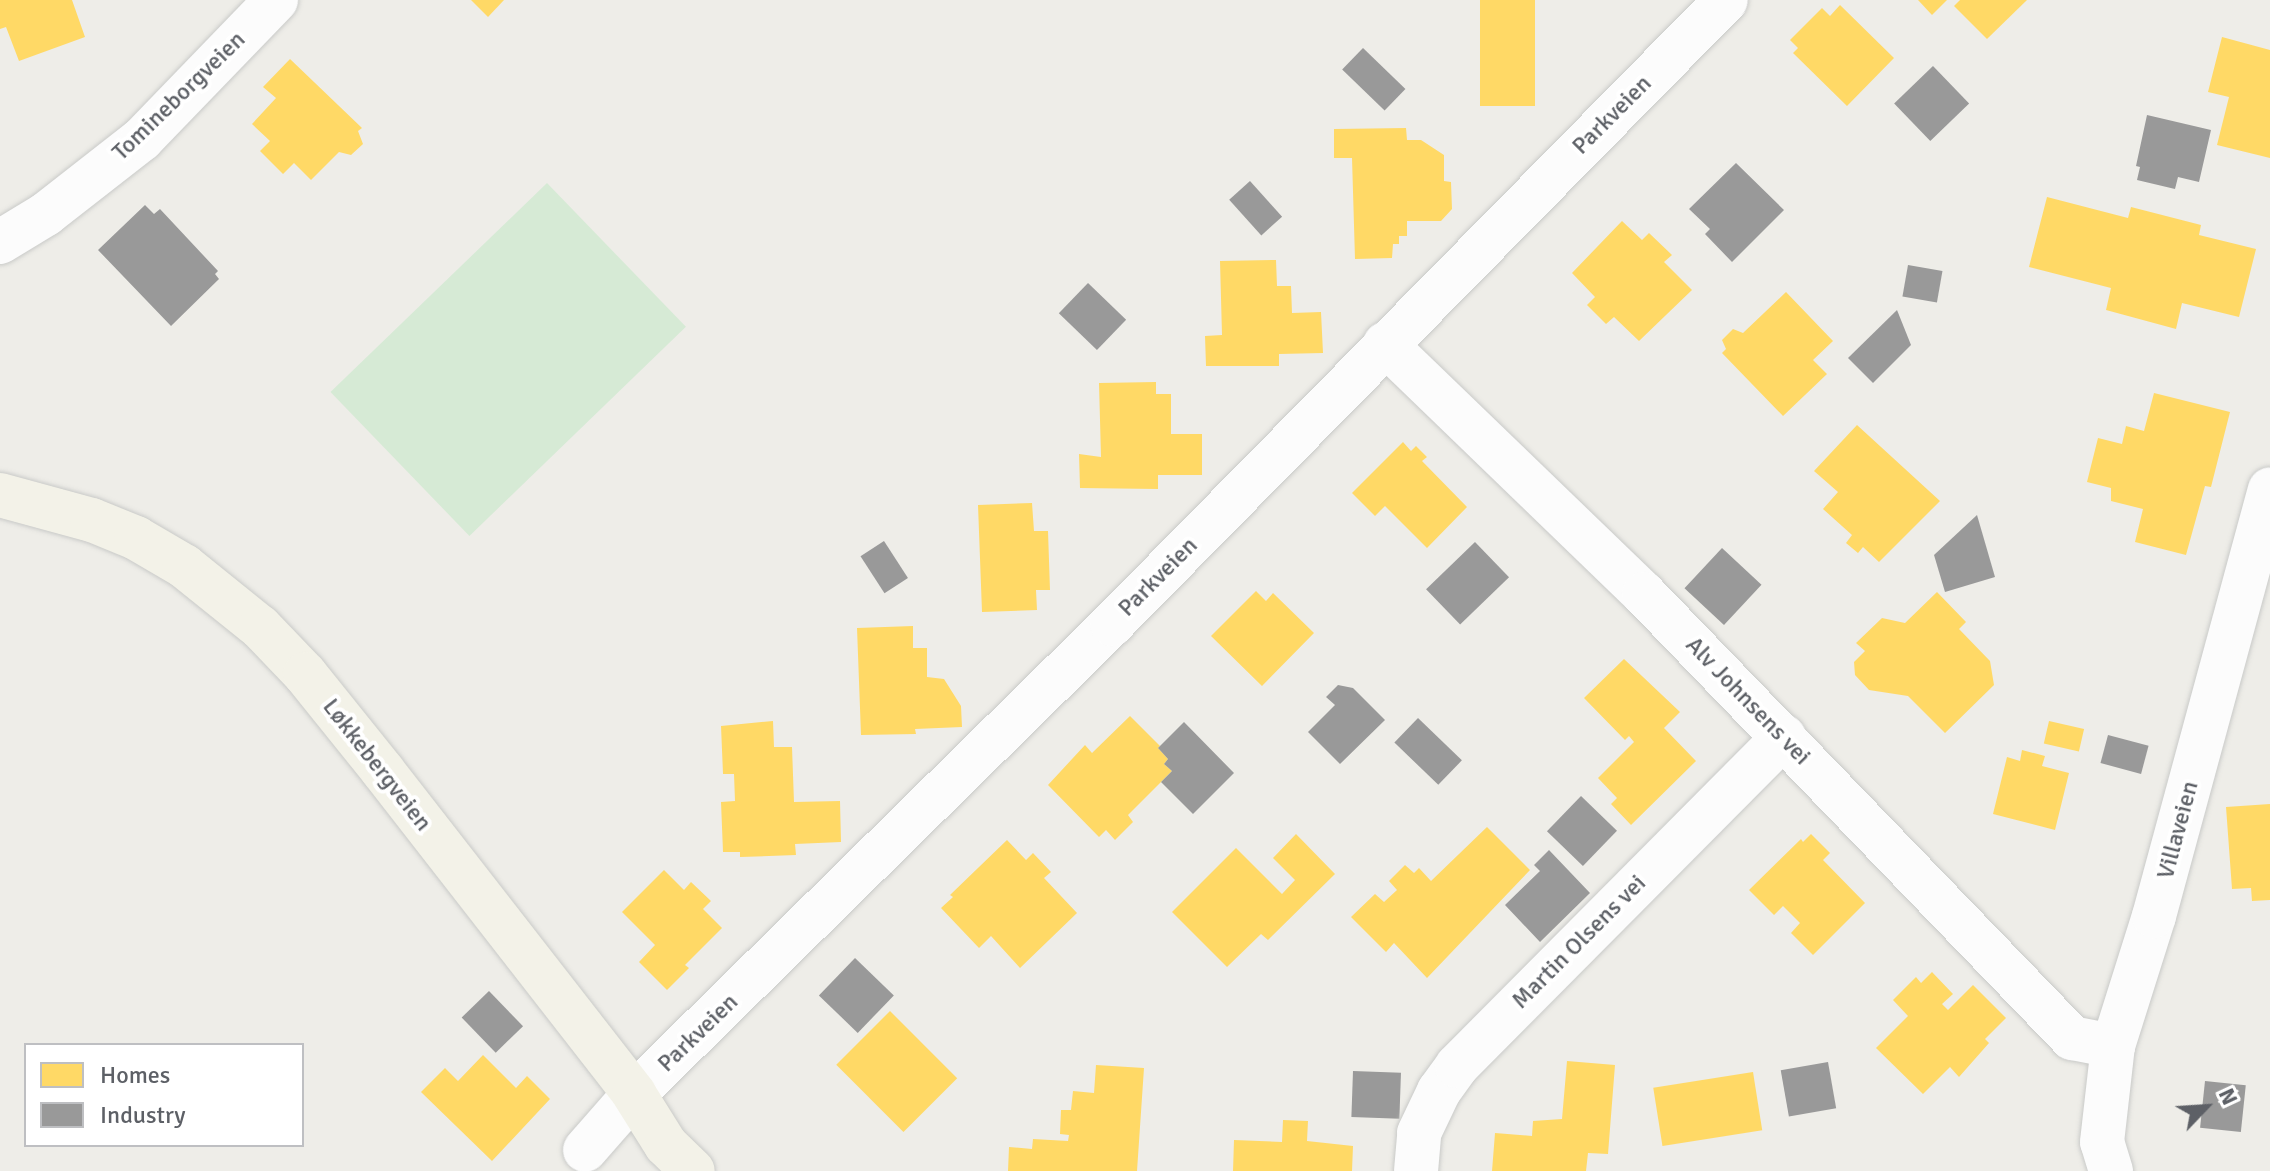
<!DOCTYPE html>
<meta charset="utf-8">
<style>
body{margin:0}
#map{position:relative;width:2270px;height:1171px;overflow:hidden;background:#eeede8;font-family:Signika,sans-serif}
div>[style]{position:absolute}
.green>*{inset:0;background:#d6ead5;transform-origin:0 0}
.homes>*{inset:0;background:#ffd966;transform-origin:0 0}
.industry>*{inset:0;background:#999;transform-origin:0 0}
.roads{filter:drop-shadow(0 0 2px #c9cac8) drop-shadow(0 0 2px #c9cac8)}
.minor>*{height:44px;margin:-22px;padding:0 22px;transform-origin:22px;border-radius:22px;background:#fcfcfc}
.major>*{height:44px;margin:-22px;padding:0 22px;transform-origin:22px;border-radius:22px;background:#f3f2e8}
span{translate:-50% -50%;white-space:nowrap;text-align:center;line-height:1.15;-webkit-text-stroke:8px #fff;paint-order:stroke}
.street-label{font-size:24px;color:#5d6066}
.legend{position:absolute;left:24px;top:1043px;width:280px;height:104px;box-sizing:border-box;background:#fff;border:2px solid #bebfc2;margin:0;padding:10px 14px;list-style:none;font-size:24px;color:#5d6066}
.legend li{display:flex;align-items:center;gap:16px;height:40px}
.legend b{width:40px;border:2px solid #bebfc2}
.north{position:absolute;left:2166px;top:1067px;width:80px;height:80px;-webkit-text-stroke:6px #fff;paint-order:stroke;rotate:65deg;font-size:22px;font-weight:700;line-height:32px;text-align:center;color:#5d6066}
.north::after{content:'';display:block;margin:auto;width:28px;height:36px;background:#5d6066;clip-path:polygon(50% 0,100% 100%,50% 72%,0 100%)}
</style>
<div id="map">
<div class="green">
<i style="left:547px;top:183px;width:200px;height:301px;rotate:46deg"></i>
</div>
<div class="homes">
<i style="clip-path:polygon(0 0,72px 0,85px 37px,19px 61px,6px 27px,0 29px)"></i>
<i style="clip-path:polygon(471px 0,504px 0,488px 17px)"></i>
<i style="left:1480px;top:0;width:55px;height:106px"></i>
<i style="clip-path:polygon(1918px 0,1947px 0,1932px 15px)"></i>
<i style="clip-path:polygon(1960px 0,2027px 0,1987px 39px,1954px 6px)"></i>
<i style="clip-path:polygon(1840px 5px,1894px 58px,1847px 106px,1793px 53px,1798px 48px,1790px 40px,1822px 8px,1830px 16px)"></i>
<i style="clip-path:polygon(2222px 37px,2270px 50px,2270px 158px,2217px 145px,2229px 97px,2208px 92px)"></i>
<i style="clip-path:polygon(290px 59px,362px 128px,358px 131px,363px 144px,351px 155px,339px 152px,311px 180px,294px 163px,283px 174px,260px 151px,270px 141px,252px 124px,276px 98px,263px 87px)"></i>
<i style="clip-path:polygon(1406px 128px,1407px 140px,1421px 140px,1444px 155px,1444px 181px,1451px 182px,1452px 209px,1441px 221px,1407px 221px,1407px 236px,1399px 236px,1399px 244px,1393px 244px,1392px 258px,1355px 259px,1352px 158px,1334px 158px,1334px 129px)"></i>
<i style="clip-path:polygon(2047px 197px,2128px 218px,2131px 207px,2201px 225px,2199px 235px,2256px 249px,2239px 317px,2182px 303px,2176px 329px,2106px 310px,2111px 288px,2029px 267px)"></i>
<i style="clip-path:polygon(1622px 221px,1642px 240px,1649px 233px,1672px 255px,1664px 262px,1692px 290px,1639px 341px,1614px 317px,1606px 324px,1587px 305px,1595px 297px,1572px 273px)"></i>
<i style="clip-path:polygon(1276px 260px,1277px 286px,1291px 286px,1292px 313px,1321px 312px,1323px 353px,1279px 354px,1279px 366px,1206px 366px,1205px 336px,1222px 335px,1220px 261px)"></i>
<i style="clip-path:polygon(1786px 292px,1833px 341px,1813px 360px,1827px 374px,1783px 416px,1722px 353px,1726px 349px,1722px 340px,1733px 329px,1743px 333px)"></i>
<i style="clip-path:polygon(1156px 382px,1156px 394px,1171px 394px,1171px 434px,1202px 434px,1202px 475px,1158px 475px,1158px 489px,1080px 488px,1079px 454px,1101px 457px,1099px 383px)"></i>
<i style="clip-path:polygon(2154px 393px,2230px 412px,2211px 487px,2205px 486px,2186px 555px,2135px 542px,2143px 509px,2111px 501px,2111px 488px,2087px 482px,2098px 438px,2122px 444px,2126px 426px,2144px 431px)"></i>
<i style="clip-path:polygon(1857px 425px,1940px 501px,1879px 562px,1863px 547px,1858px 553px,1846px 543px,1852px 535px,1823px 509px,1838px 492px,1814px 471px)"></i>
<i style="clip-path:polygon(1403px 442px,1411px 451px,1416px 446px,1427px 457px,1422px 461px,1467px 507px,1427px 548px,1385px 506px,1375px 516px,1352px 493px)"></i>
<i style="clip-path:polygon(1032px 503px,1034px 531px,1048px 531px,1050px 590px,1036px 590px,1037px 610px,982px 612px,978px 505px)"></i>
<i style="clip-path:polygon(1256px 591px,1266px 601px,1273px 593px,1314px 633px,1262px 686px,1211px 636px)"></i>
<i style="clip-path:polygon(1937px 592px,1966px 622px,1959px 629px,1990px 661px,1994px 685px,1945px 733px,1908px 696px,1869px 690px,1855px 675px,1854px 662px,1865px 651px,1856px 643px,1882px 618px,1905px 623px)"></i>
<i style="clip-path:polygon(913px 626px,913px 648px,927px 648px,927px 677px,944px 679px,961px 706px,962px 727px,915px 729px,916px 734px,861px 735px,857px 628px)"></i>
<i style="clip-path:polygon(1624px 659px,1680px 712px,1664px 728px,1696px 761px,1631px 825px,1611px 804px,1617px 798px,1598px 778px,1634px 742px,1629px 736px,1625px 740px,1584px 698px)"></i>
<i style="clip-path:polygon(1130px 716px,1160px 746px,1158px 748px,1168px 759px,1164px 764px,1172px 771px,1128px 815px,1133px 822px,1115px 840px,1106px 830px,1099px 837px,1048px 785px,1085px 745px,1092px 753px)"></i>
<i style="clip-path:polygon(773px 721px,774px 747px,792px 747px,794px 802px,840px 801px,841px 842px,795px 844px,796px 855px,740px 857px,740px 852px,723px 852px,721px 802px,735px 801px,734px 774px,723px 774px,721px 726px)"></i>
<i style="left:2049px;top:721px;width:36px;height:23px;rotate:13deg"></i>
<i style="clip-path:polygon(2022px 750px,2045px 756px,2042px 766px,2069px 773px,2055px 830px,1993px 814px,2007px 757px,2020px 761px)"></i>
<i style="clip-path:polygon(2270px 804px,2270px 900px,2252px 901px,2251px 888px,2232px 889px,2226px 807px)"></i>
<i style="clip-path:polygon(1487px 827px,1530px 870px,1427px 978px,1394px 943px,1386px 952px,1351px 917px,1375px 894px,1384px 902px,1397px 890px,1389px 881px,1405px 865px,1414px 873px,1419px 868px,1431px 881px)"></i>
<i style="clip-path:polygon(1296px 834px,1335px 874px,1268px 940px,1261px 934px,1227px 967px,1172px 912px,1236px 848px,1282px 894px,1295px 880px,1273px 858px)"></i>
<i style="clip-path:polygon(1811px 834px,1830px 853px,1823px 860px,1865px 903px,1813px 955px,1791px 933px,1800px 923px,1783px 906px,1774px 915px,1749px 890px,1801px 839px,1803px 842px)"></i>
<i style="clip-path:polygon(1007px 840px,1026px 860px,1033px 853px,1051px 872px,1044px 878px,1077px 913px,1020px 968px,991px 936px,979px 948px,941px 908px,953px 897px,950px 895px)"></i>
<i style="clip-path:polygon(664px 870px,684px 890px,691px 882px,711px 901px,703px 909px,722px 928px,685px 965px,689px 968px,667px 990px,639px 962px,655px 945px,622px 912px)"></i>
<i style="clip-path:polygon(1932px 972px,1953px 994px,1942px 1004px,1948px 1010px,1973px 985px,2006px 1018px,1985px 1039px,1989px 1043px,1959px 1077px,1950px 1067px,1923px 1094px,1876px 1048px,1908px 1016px,1893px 1000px,1916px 977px,1921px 983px)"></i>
<i style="left:890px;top:1011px;width:95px;height:76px;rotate:45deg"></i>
<i style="clip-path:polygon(483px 1055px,516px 1088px,527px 1076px,550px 1099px,492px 1161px,421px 1092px,445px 1068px,458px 1081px)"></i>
<i style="clip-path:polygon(1567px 1061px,1615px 1065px,1608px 1154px,1588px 1153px,1586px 1171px,1492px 1171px,1495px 1133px,1532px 1136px,1533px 1121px,1562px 1119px)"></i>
<i style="clip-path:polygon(1096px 1065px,1144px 1068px,1137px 1171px,1008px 1171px,1009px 1147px,1032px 1149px,1033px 1139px,1068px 1141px,1069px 1135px,1060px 1134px,1061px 1110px,1071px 1110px,1073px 1091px,1094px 1093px)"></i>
<i style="left:1753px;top:1072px;width:59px;height:101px;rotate:81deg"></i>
<i style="clip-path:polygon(1283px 1120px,1308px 1121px,1307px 1141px,1353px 1146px,1352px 1171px,1233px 1171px,1234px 1140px,1282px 1142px)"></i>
</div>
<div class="industry">
<i style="left:1363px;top:48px;width:59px;height:30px;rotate:44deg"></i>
<i style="left:1933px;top:66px;width:52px;height:54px;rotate:46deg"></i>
<i style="clip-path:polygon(2147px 115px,2211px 130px,2199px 182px,2178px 177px,2175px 189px,2137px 180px,2140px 167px,2136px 166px)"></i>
<i style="clip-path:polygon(1736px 163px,1784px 210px,1732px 262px,1705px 234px,1710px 229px,1689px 209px)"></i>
<i style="left:1250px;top:181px;width:48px;height:28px;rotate:48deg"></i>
<i style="clip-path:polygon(145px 205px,154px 214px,160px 209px,218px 271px,215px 274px,219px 279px,171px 326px,98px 250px)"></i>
<i style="left:1908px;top:265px;width:35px;height:32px;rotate:10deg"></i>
<i style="left:1088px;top:283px;width:53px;height:42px;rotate:44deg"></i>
<i style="clip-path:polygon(1897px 310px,1911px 345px,1873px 383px,1848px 358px)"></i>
<i style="clip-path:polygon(1977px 515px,1995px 577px,1945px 592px,1934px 555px)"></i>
<i style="left:884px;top:541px;width:44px;height:28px;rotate:57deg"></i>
<i style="left:1475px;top:542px;width:49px;height:68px;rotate:46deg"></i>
<i style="left:1722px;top:548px;width:54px;height:55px;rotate:43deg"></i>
<i style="clip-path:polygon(1338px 685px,1353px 688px,1385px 720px,1340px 764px,1308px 732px,1335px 705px,1326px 697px)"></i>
<i style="left:1418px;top:718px;width:61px;height:34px;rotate:44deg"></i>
<i style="clip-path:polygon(1184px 722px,1234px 773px,1193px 814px,1161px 782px,1172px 771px,1164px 764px,1168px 759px,1158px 748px)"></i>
<i style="left:2108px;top:735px;width:42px;height:29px;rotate:15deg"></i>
<i style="left:1581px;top:796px;width:50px;height:49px;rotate:44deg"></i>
<i style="clip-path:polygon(1549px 850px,1590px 893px,1540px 942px,1505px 905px,1540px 871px,1534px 865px)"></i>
<i style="left:855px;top:958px;width:54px;height:52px;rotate:44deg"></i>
<i style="left:489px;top:991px;width:49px;height:38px;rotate:46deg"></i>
<i style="left:1828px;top:1062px;width:47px;height:48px;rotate:80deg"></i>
<i style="left:1353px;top:1071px;width:48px;height:46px;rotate:2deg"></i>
<i style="left:2205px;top:1081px;width:41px;height:47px;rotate:6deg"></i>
</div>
<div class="roads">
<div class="minor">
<i style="left:0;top:242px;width:54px;rotate:-31.3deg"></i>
<i style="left:46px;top:214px;width:122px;rotate:-38deg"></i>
<i style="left:142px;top:139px;width:193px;rotate:-46deg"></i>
<i style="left:1385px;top:344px;width:360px;rotate:44deg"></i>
<i style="left:1644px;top:594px;width:617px;rotate:46.05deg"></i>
<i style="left:2072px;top:1038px;width:42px;rotate:11deg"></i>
<i style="left:585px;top:1150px;width:74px;rotate:-48.8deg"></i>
<i style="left:634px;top:1094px;width:670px;rotate:-44.52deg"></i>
<i style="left:1112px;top:624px;width:875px;rotate:-45.46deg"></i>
<i style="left:1416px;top:1171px;width:38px;rotate:-85deg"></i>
<i style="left:1419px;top:1133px;width:47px;rotate:-64.5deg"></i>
<i style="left:1439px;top:1091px;width:31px;rotate:-54deg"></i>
<i style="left:1457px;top:1066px;width:464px;rotate:-45.2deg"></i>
<i style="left:2111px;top:1171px;width:30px;rotate:-107deg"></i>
<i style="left:2102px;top:1142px;width:97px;rotate:-83.5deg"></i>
<i style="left:2113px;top:1046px;width:136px;rotate:-72.5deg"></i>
<i style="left:2154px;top:916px;width:442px;rotate:-74.8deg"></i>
</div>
<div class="major">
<i style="left:0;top:495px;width:95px;rotate:15.2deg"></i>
<i style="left:92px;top:520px;width:48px;rotate:22.2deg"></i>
<i style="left:136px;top:538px;width:56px;rotate:30.3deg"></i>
<i style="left:184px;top:566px;width:97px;rotate:38.8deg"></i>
<i style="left:260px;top:627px;width:65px;rotate:46.2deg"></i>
<i style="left:305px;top:674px;width:124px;rotate:51.2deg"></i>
<i style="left:383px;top:771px;width:409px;rotate:52.1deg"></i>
<i style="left:634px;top:1094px;width:60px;rotate:57.9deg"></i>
<i style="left:666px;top:1145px;width:37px;rotate:44deg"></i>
</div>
</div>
<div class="street-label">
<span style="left:179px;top:96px;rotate:-44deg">Tomineborgveien</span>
<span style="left:1612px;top:115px;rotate:-45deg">Parkveien</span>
<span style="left:1158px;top:577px;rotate:-45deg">Parkveien</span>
<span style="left:1748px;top:701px;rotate:46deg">Alv Johnsens vei</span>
<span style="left:377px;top:765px;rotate:52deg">Løkkebergveien</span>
<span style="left:2178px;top:830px;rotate:-75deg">Villaveien</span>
<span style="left:1579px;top:942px;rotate:-45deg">Martin Olsens vei</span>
<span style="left:698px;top:1033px;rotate:-44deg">Parkveien</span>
</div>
<ul class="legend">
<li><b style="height:22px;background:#ffd966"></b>Homes</li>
<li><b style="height:22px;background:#999"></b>Industry</li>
</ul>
<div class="north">N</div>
</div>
